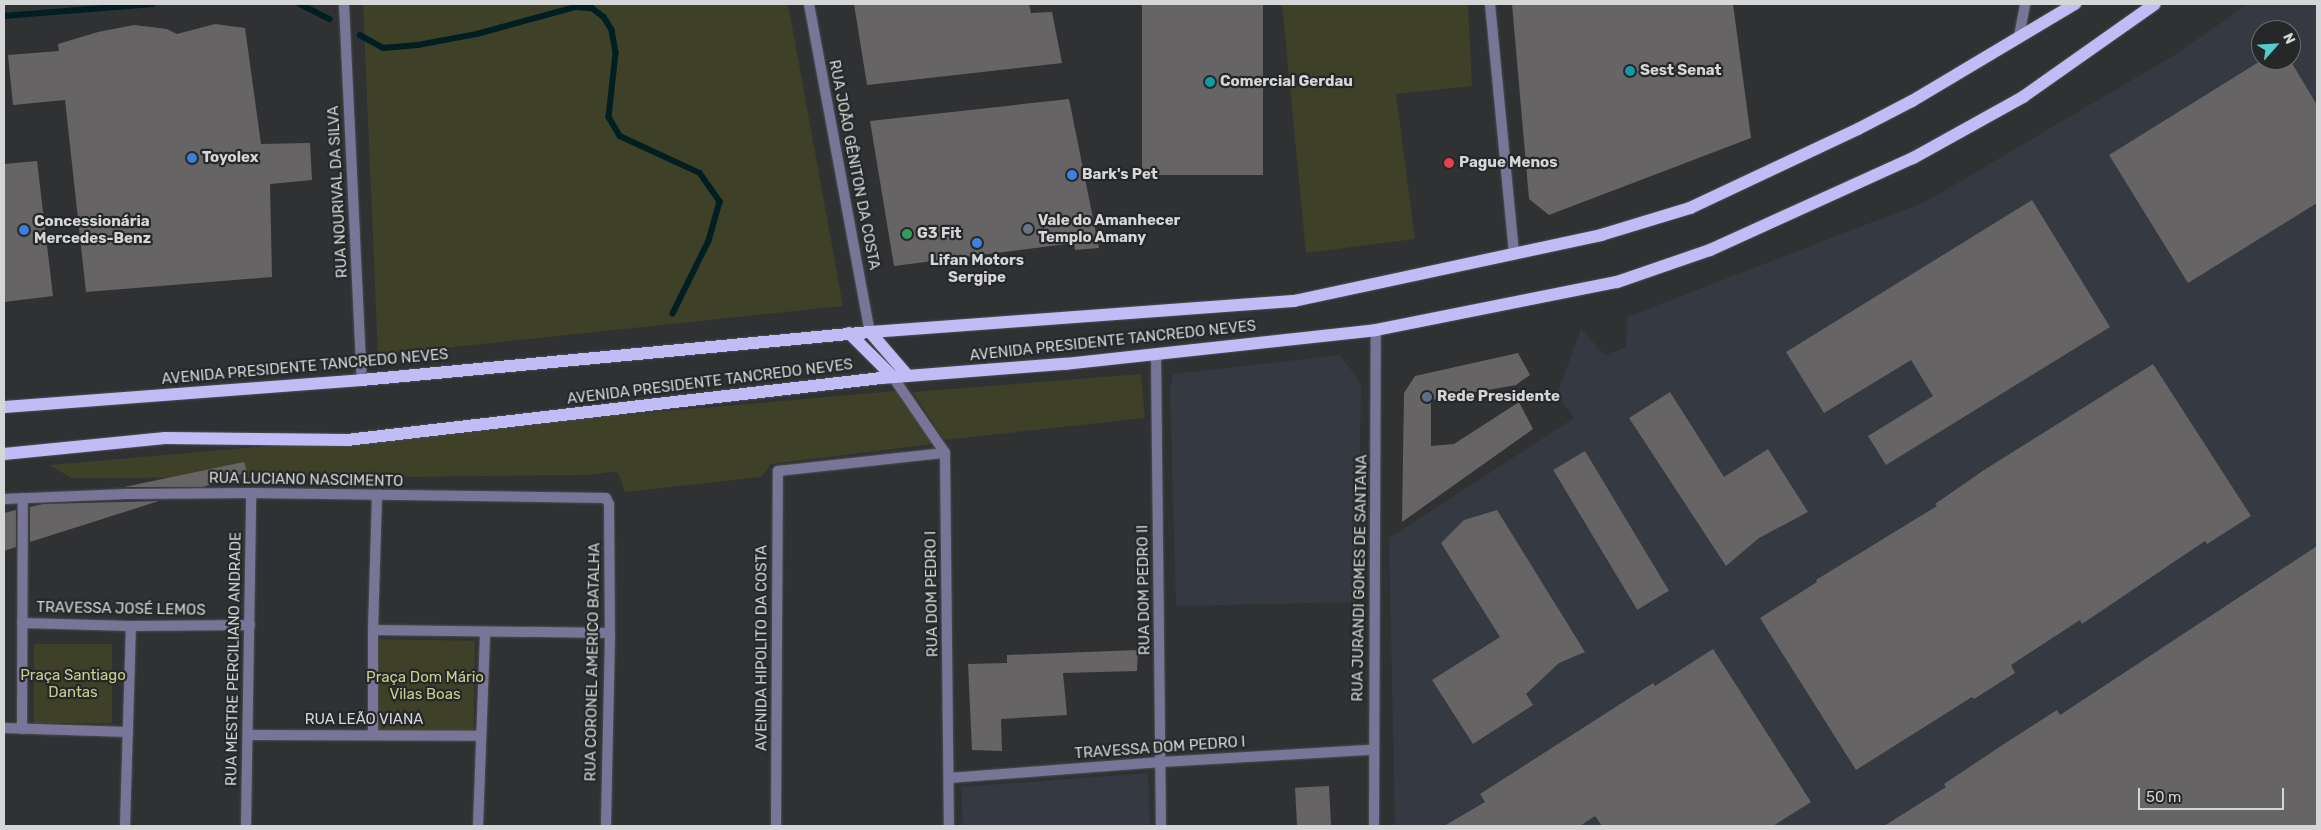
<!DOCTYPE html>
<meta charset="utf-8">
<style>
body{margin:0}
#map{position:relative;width:2321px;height:830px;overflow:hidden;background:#2f3133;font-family:Rubik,sans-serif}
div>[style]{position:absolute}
.built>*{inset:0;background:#353941}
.green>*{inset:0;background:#3e4027;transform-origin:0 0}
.stream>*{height:5.5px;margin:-2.75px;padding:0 2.75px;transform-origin:2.75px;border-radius:2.75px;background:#011e22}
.building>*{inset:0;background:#676465;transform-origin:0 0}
.roads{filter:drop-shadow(0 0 1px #4d4f51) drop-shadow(0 0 1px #4d4f51)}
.minor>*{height:10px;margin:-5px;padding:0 5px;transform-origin:5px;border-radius:5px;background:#797599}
.tertiary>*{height:10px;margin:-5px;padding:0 5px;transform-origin:5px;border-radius:5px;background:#797599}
.primary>*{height:12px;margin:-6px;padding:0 6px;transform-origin:6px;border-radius:6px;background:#c1bcf6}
.dots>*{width:14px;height:14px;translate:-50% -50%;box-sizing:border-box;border:2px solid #252729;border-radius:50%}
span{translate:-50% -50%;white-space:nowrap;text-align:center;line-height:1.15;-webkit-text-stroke:4.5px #252729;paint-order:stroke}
.poi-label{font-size:15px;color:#d5d6d7;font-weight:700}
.left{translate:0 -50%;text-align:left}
.street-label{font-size:15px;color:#d5d6d7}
.park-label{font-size:15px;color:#c9d08c}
.frame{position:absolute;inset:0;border:5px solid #d5d6d7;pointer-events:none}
.north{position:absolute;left:2251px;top:20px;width:50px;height:50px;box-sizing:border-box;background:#252729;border:1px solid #6b6d6f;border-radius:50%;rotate:64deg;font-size:14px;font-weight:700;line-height:20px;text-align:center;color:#d5d6d7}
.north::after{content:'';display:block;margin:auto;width:18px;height:22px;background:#52cdcc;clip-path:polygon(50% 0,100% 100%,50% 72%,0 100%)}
.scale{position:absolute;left:2138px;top:788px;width:146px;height:22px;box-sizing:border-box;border:2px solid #d5d6d7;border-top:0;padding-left:6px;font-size:15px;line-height:18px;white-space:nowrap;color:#d5d6d7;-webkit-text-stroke:4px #252729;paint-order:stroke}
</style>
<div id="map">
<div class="built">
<i style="clip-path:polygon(evenodd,2248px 4px,2317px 4px,2317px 826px,1395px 826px,1389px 538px,1574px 418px,1557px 394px,1581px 329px,1605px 355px,1626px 347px,1627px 317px,1927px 201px,2176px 54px,2248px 4px,2261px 30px,2291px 30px,2291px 60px,2261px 60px,2261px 30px)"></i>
<i style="clip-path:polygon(1340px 355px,1361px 383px,1358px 602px,1176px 606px,1170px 388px,1173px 374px)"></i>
<i style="clip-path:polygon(1148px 773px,1150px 826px,963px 826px,961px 787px)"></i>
</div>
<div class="green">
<i style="clip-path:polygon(363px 4px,788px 4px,843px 306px,378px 355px)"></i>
<i style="clip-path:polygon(1282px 4px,1468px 4px,1472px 86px,1396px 94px,1415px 239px,1306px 253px)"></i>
<i style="clip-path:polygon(1141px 374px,1145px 418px,944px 440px,913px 392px)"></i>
<i style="clip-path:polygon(896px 391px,933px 444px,771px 464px,761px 477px,625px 492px,618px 473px,610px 472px,588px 475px,401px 477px,71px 478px,50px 465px)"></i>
<i style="left:376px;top:639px;width:99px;height:91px;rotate:1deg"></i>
<i style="left:112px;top:644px;width:79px;height:78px;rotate:90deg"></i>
</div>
<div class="stream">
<i style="left:300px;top:4px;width:33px;rotate:27deg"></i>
<i style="left:4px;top:16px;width:149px;rotate:-4.6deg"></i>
<i style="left:360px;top:35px;width:26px;rotate:29deg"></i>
<i style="left:383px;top:48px;width:35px;rotate:-5deg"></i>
<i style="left:418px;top:45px;width:60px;rotate:-10.6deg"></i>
<i style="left:477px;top:34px;width:103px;rotate:-15.3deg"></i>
<i style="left:576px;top:7px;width:16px;rotate:4deg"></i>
<i style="left:592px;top:8px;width:15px;rotate:37deg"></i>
<i style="left:604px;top:17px;width:15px;rotate:58deg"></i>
<i style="left:612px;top:30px;width:23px;rotate:80deg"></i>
<i style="left:616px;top:53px;width:64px;rotate:96.2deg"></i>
<i style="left:609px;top:117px;width:22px;rotate:60deg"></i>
<i style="left:620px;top:136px;width:88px;rotate:24.8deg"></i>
<i style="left:700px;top:173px;width:35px;rotate:55deg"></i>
<i style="left:720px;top:202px;width:41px;rotate:105.8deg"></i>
<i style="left:709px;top:241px;width:81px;rotate:116.3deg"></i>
</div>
<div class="building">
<i style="clip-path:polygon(854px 4px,1029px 4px,1031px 13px,1052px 12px,1062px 63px,867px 85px)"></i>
<i style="left:1142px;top:4px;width:121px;height:171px"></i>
<i style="clip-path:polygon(1512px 4px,1733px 4px,1751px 138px,1549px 215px,1529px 199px)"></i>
<i style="clip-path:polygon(215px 24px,245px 28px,261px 144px,310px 143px,312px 180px,270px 184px,272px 277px,86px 292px,65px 100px,13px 105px,8px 55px,59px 51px,58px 44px,98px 32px,134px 25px,167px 29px,177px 34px)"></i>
<i style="clip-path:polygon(2262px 60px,2290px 60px,2317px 105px,2317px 203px,2188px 283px,2109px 155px)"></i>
<i style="clip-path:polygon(1069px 99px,1099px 248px,1075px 250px,1074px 243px,894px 266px,870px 121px)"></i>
<i style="clip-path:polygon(37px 161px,53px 296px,4px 302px,4px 164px)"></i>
<i style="clip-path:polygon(2032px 200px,2110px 327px,1886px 465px,1868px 436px,1933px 396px,1911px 360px,1824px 413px,1786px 352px)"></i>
<i style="clip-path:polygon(1518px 353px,1530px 375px,1516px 385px,1431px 400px,1431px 446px,1454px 444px,1519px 402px,1533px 429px,1402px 522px,1404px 393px,1415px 376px)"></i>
<i style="clip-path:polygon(2153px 364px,2251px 516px,2207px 544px,2205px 541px,2082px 624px,2080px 620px,2011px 665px,2015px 673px,1974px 699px,1972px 697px,1856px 770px,1760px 618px,1817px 582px,1816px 580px,1937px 506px,1935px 504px,1984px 470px)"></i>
<i style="clip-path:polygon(1670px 392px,1724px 477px,1768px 449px,1808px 512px,1759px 538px,1726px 566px,1629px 418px)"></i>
<i style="left:1585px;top:451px;width:163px;height:37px;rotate:59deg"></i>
<i style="clip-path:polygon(244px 462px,247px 472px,203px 487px,124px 487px)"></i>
<i style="clip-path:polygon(159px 501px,30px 542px,30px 507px,43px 504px)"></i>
<i style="clip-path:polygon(16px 510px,16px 547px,4px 551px,4px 513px)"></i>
<i style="clip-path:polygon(1497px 510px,1585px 652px,1559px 663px,1526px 694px,1533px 705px,1473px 744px,1432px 680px,1500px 637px,1441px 543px,1464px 520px)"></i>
<i style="clip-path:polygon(2317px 546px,2317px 826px,1884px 826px,1946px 787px,1944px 784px,2004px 744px,2057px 710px,2060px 715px)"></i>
<i style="clip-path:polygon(1713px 649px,1811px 802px,1773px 826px,1602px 826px,1595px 816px,1580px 826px,1444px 826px,1485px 802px,1480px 794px,1653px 683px,1655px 686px)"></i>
<i style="clip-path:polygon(1138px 650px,1137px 671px,1063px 673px,1067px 715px,1001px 719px,1002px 751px,972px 750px,968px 664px,1007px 663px,1007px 655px)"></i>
<i style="left:1329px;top:786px;width:40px;height:34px;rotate:87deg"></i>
</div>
<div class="roads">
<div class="minor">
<i style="left:344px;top:4px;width:376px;rotate:87.3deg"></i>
<i style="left:809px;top:4px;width:334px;rotate:79.5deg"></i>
<i style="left:1490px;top:4px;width:251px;rotate:84.5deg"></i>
<i style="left:2019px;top:36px;width:33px;rotate:-79deg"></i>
<i style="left:1156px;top:353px;width:473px;rotate:89.4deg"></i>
<i style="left:22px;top:623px;width:109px;rotate:1.6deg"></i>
<i style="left:131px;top:626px;width:119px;rotate:-0.5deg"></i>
<i style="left:373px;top:630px;width:237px;rotate:0.7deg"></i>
<i style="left:4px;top:728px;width:124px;rotate:1.8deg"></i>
<i style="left:22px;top:729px;width:231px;rotate:-89.8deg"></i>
<i style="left:248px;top:735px;width:233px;rotate:0.2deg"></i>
<i style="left:373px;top:735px;width:105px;rotate:-90deg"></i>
<i style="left:373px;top:630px;width:134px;rotate:-88.3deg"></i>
<i style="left:949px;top:778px;width:213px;rotate:-4.3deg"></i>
<i style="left:1161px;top:762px;width:211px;rotate:-3.3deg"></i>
<i style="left:125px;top:826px;width:200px;rotate:-88.3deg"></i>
<i style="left:246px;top:826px;width:333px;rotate:-89.1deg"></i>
<i style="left:478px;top:826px;width:193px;rotate:-87.9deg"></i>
<i style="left:776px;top:826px;width:355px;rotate:-89.7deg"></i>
<i style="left:778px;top:471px;width:168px;rotate:-6.2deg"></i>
<i style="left:1374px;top:826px;width:496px;rotate:-89.8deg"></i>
</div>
<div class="tertiary">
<i style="left:893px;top:377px;width:92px;rotate:55.6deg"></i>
<i style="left:945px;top:453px;width:373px;rotate:89.4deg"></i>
<i style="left:4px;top:499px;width:123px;rotate:-2.3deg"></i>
<i style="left:127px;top:494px;width:124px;rotate:-0.5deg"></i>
<i style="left:251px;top:493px;width:355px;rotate:0.8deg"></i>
<i style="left:606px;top:498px;width:7px;rotate:63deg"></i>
<i style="left:609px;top:504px;width:129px;rotate:89.6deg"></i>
<i style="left:610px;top:633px;width:193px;rotate:91.2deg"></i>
</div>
<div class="primary">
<i style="left:870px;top:332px;width:58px;rotate:49.2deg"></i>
<i style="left:849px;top:333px;width:62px;rotate:45deg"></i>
<i style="left:4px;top:407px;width:359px;rotate:-4.3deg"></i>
<i style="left:362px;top:380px;width:510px;rotate:-5.4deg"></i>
<i style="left:870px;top:332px;width:425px;rotate:-4.2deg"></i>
<i style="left:1294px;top:301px;width:314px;rotate:-12.1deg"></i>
<i style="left:1601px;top:235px;width:93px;rotate:-16.9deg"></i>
<i style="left:1690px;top:208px;width:186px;rotate:-25.2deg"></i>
<i style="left:1858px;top:129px;width:61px;rotate:-27.4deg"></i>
<i style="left:1912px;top:101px;width:190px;rotate:-30.8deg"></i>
<i style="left:4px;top:454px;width:162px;rotate:-5.7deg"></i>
<i style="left:165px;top:438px;width:182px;rotate:0.6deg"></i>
<i style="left:347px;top:440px;width:538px;rotate:-6.62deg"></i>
<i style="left:881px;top:378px;width:185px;rotate:-4.4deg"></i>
<i style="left:1065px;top:364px;width:313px;rotate:-6.2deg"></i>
<i style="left:1376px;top:330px;width:246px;rotate:-11.3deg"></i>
<i style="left:1617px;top:282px;width:98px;rotate:-19deg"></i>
<i style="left:1710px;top:250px;width:223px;rotate:-24.4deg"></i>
<i style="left:1913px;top:158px;width:126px;rotate:-29deg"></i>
<i style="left:2023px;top:97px;width:161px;rotate:-35.2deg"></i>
</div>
</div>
<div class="dots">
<i style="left:1630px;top:71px;background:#0f9aa8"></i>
<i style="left:1210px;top:82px;background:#0f9aa8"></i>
<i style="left:192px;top:158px;background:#3f7fe0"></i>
<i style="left:1449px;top:163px;background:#e0444e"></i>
<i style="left:1072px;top:175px;background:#3f7fe0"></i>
<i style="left:1028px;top:229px;background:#6b7280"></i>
<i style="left:24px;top:230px;background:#3f7fe0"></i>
<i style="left:907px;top:234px;background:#2e9e5b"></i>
<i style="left:977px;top:243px;background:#3f7fe0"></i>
<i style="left:1427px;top:397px;background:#5c6f8a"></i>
</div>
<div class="poi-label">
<span class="left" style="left:1640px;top:71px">Sest Senat</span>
<span class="left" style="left:1220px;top:82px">Comercial Gerdau</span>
<span class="left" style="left:202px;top:158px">Toyolex</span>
<span class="left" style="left:1459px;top:163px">Pague Menos</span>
<span class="left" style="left:1082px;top:175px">Bark's Pet</span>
<span class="left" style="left:1038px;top:229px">Vale do Amanhecer<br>Templo Amany</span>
<span class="left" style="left:34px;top:230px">Concessionária<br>Mercedes-Benz</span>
<span class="left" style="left:917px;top:234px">G3 Fit</span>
<span style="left:977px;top:269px">Lifan Motors<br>Sergipe</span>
<span class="left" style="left:1437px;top:397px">Rede Presidente</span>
</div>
<div class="street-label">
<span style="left:854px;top:165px;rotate:79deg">RUA JOÃO GÊNITON DA COSTA</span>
<span style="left:338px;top:192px;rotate:-93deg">RUA NOURIVAL DA SILVA</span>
<span style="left:1113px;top:341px;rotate:-6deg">AVENIDA PRESIDENTE TANCREDO NEVES</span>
<span style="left:305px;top:367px;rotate:-5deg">AVENIDA PRESIDENTE TANCREDO NEVES</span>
<span style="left:710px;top:382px;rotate:-7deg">AVENIDA PRESIDENTE TANCREDO NEVES</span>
<span style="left:306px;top:480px;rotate:1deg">RUA LUCIANO NASCIMENTO</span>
<span style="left:1360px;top:578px;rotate:-89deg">RUA JURANDI GOMES DE SANTANA</span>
<span style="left:1144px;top:590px;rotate:-91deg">RUA DOM PEDRO II</span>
<span style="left:932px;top:594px;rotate:-91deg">RUA DOM PEDRO I</span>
<span style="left:121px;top:609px;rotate:1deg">TRAVESSA JOSÉ LEMOS</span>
<span style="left:762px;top:648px;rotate:-90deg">AVENIDA HIPOLITO DA COSTA</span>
<span style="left:234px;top:659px;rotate:-89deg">RUA MESTRE PERCILIANO ANDRADE</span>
<span style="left:593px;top:662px;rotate:-89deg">RUA CORONEL AMERICO BATALHA</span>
<span style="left:364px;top:720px">RUA LEÃO VIANA</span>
<span style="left:1160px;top:748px;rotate:-4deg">TRAVESSA DOM PEDRO I</span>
</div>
<div class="park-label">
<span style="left:73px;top:684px">Praça Santiago<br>Dantas</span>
<span style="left:425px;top:686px">Praça Dom Mário<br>Vilas Boas</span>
</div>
<div class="frame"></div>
<div class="north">N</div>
<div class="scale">50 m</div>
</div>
